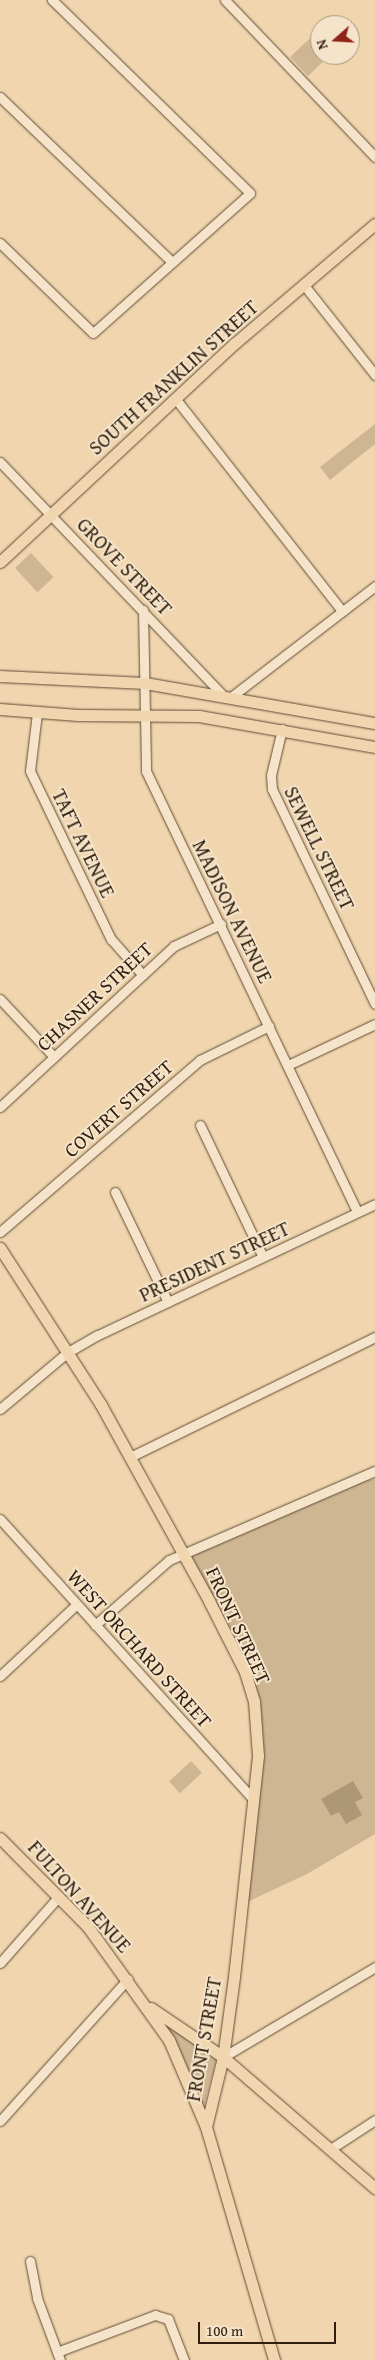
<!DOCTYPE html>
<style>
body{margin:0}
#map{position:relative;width:375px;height:2360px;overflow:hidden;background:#f0d5ae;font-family:"Gentium Book Plus",serif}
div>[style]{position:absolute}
.green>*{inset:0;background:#cfb693;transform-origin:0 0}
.water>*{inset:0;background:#ae9777}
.roads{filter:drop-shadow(0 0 1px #5f4c35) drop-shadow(0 0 1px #5f4c35)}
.minor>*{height:9px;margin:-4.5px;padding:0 4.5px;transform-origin:4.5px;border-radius:4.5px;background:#f5e4ca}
.major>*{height:11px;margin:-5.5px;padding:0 5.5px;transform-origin:5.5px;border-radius:5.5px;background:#f0d5ae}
span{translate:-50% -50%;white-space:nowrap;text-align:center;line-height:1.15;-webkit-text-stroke:4px #f5e4ca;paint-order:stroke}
.street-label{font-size:20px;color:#2f1e0d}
.north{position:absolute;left:310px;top:15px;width:50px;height:50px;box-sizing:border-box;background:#f5e4ca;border:1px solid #a6957e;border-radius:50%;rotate:251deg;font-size:14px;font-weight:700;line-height:20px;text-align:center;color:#2f1e0d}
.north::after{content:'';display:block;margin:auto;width:18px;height:22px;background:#8f2418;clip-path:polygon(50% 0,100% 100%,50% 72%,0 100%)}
.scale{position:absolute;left:198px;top:2322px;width:138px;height:22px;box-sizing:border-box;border:2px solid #2f1e0d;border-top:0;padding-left:6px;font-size:15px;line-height:18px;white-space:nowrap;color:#2f1e0d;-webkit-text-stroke:4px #f5e4ca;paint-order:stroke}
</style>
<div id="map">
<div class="green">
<i style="clip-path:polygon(320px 29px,320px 55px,330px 55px,308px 76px,290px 57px)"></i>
<i style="clip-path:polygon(375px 424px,375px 444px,330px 480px,320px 467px)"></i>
<i style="left:31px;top:553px;width:33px;height:22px;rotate:47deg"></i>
<i style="clip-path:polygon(375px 1479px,375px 1834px,307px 1874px,243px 1904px,256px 1704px,188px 1556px,362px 1481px)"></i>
<i style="left:191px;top:1761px;width:16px;height:30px;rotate:47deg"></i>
<i style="clip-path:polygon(165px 2024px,217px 2057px,204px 2106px,178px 2047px)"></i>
</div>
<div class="water">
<i style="clip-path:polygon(353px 1781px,363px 1798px,355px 1802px,362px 1815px,346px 1824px,339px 1812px,331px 1816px,321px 1799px)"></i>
</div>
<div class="roads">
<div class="minor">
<i style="left:225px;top:0;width:217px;rotate:46.3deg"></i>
<i style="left:0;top:97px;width:238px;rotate:43.8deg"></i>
<i style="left:0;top:243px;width:129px;rotate:44.1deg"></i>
<i style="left:93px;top:333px;width:210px;rotate:-41.7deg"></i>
<i style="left:250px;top:193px;width:277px;rotate:-135.7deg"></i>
<i style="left:304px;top:285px;width:115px;rotate:51.7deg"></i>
<i style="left:175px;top:398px;width:271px;rotate:51.9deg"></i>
<i style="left:0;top:462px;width:324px;rotate:46.3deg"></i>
<i style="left:143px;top:610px;width:161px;rotate:88.9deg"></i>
<i style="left:146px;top:771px;width:489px;rotate:64.4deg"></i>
<i style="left:231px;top:697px;width:182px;rotate:-37.6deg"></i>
<i style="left:37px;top:713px;width:58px;rotate:96.9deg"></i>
<i style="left:30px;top:771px;width:187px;rotate:64.3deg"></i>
<i style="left:111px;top:939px;width:48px;rotate:48.4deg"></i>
<i style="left:282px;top:729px;width:47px;rotate:103.4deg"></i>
<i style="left:271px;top:775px;width:14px;rotate:86deg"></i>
<i style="left:272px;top:789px;width:238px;rotate:64.4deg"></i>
<i style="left:0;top:999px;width:79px;rotate:47deg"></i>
<i style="left:288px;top:1065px;width:96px;rotate:-25.2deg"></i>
<i style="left:0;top:1107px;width:237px;rotate:-42.8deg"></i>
<i style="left:174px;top:946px;width:52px;rotate:-25.1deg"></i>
<i style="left:200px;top:1125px;width:146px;rotate:64.5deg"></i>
<i style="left:115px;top:1192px;width:122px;rotate:64.3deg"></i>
<i style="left:0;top:1232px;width:264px;rotate:-40.7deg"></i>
<i style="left:200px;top:1060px;width:77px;rotate:-26.2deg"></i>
<i style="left:0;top:1409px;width:89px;rotate:-40deg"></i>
<i style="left:68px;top:1352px;width:34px;rotate:-30deg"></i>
<i style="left:98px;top:1335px;width:306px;rotate:-25.3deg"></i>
<i style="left:130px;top:1457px;width:273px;rotate:-26.1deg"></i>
<i style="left:0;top:1519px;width:379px;rotate:47.9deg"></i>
<i style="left:95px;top:1625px;width:98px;rotate:-41.3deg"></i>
<i style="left:169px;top:1560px;width:224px;rotate:-23.4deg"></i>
<i style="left:0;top:1676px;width:105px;rotate:-43.1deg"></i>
<i style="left:0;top:1963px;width:89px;rotate:-48.6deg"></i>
<i style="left:223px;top:2057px;width:177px;rotate:-30.6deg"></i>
<i style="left:0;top:2121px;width:191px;rotate:-48deg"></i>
<i style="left:332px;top:2148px;width:51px;rotate:-33.1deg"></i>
<i style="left:30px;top:2261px;width:38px;rotate:79deg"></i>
<i style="left:37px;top:2298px;width:66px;rotate:69.6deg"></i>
<i style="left:57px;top:2352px;width:105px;rotate:-20.7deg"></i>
<i style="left:155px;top:2315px;width:14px;rotate:17deg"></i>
<i style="left:168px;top:2319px;width:44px;rotate:68.7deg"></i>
</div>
<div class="major">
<i style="left:0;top:562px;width:321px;rotate:-43deg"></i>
<i style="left:235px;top:343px;width:184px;rotate:-40.4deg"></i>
<i style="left:0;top:676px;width:145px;rotate:2.8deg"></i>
<i style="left:145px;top:683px;width:233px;rotate:9.9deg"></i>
<i style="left:0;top:709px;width:78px;rotate:4.4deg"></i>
<i style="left:78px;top:715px;width:121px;rotate:0.5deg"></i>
<i style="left:199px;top:716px;width:179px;rotate:10deg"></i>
<i style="left:0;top:1248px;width:187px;rotate:57.2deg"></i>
<i style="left:101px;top:1405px;width:224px;rotate:61.1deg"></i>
<i style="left:209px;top:1601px;width:80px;rotate:63.1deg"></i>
<i style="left:245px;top:1672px;width:30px;rotate:73deg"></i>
<i style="left:254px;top:1701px;width:55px;rotate:85.8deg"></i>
<i style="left:258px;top:1756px;width:222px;rotate:96.2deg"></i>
<i style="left:234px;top:1977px;width:81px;rotate:97.8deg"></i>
<i style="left:223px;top:2057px;width:72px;rotate:103.7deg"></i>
<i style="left:0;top:1838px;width:125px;rotate:45.3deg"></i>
<i style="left:88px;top:1927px;width:139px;rotate:54.4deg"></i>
<i style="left:169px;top:2040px;width:95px;rotate:67deg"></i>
<i style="left:206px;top:2127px;width:243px;rotate:73.7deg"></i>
<i style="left:151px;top:2008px;width:87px;rotate:34.2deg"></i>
<i style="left:223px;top:2057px;width:201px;rotate:40.8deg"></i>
</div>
</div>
<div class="street-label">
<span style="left:173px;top:377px;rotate:-42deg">SOUTH FRANKLIN STREET</span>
<span style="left:125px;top:566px;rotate:46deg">GROVE STREET</span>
<span style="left:84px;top:843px;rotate:64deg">TAFT AVENUE</span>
<span style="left:320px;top:848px;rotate:64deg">SEWELL STREET</span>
<span style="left:233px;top:911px;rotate:64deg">MADISON AVENUE</span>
<span style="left:94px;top:996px;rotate:-43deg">CHASNER STREET</span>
<span style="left:118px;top:1108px;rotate:-41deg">COVERT STREET</span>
<span style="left:214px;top:1261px;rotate:-25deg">PRESIDENT STREET</span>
<span style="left:239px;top:1625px;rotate:65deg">FRONT STREET</span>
<span style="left:140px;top:1648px;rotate:48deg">WEST ORCHARD STREET</span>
<span style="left:80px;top:1896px;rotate:48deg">FULTON AVENUE</span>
<span style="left:203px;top:2039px;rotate:-80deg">FRONT STREET</span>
</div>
<div class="north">N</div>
<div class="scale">100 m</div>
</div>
